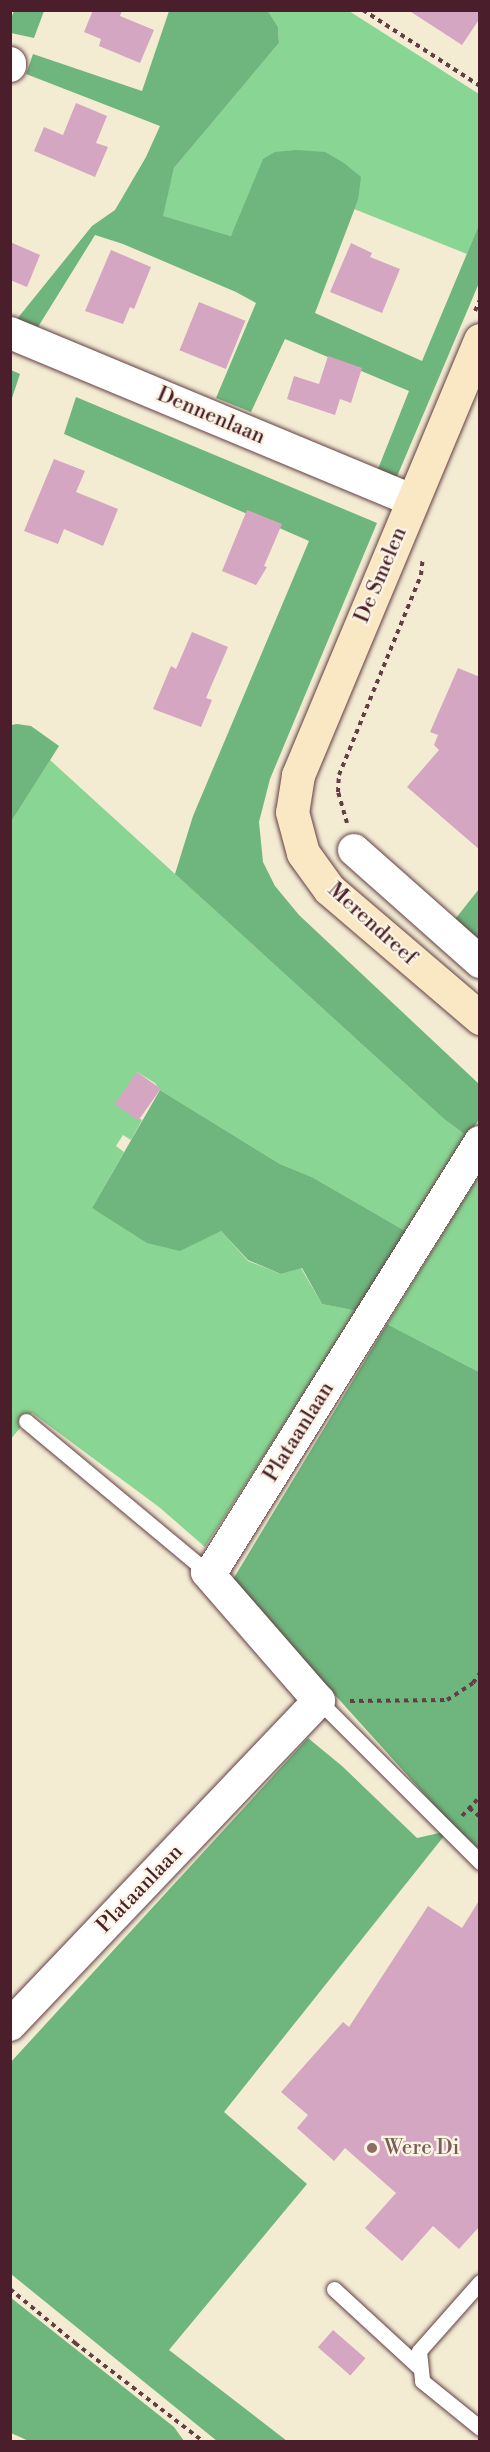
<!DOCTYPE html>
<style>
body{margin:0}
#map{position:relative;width:490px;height:2452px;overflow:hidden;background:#f3ecd3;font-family:"Libre Bodoni",serif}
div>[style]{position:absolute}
.green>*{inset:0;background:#89d593}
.forest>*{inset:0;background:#6eb67d}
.building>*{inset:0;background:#d4a6c1;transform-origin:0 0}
.path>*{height:4px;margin-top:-2px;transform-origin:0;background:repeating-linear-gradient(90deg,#633e44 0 4.5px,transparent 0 9px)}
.roads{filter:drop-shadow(0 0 2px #633e44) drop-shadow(0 0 2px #633e44)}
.lane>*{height:15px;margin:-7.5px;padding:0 7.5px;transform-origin:7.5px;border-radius:7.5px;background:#fff}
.street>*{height:32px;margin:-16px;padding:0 16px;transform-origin:16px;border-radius:16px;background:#fff}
.secondary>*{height:33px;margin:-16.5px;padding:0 16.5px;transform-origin:16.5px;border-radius:16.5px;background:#fae7c3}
.dots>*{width:16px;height:16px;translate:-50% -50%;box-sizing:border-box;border:3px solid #fcf5e5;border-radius:50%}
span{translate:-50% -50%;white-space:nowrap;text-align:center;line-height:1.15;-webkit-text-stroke:4.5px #fcf5e5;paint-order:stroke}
.street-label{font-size:21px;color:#4a1f2b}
.education-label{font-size:21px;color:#785e54}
.left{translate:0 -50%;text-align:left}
.frame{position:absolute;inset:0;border:12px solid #4a1f2b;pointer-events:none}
</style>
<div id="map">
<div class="green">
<i style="clip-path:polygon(268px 11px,349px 11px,479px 94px,479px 225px,467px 254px,354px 209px,358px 200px,237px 226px,231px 236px,162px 216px,174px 168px,279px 43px,278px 27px)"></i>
<i style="clip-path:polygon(50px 760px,444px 1119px,468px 1137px,407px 1232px,312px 1177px,280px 1164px,160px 1090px,155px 1083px,137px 1072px,117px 1105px,142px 1120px,131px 1140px,123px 1135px,116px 1146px,124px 1152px,92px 1208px,112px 1218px,221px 1231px,248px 1261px,281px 1274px,301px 1268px,322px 1304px,357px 1311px,205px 1547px,159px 1507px,32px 1413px,11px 1439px,11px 822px)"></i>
<i style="clip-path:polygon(479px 1175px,479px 1372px,387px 1324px)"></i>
</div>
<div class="forest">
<i style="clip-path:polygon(14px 11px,44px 11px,34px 38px,11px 33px,11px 18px)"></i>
<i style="clip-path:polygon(169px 11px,268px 11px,278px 27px,279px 43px,174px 168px,163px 216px,231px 236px,263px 159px,275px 152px,296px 150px,325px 152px,344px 163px,361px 177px,358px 200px,315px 313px,422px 361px,479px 225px,479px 283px,393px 486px,374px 479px,409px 391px,285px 339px,251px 412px,216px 398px,256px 303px,236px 292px,123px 244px,95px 235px,38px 327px,17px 319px,92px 226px,115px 210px,146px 157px,160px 126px,26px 74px,33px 54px,142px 91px)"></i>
<i style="clip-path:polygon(11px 370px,20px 374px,11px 401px)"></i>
<i style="clip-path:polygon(76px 397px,377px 523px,270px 779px,259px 822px,263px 862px,275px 886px,299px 915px,479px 1084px,479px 1119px,468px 1137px,444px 1119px,175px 874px,193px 816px,309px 541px,64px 434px)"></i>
<i style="clip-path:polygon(17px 724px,31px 726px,59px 746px,11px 822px,11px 725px)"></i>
<i style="clip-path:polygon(479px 889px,479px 971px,441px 937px)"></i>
<i style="clip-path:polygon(160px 1090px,280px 1164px,312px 1177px,407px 1232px,357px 1311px,322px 1304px,302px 1268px,281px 1274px,248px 1260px,221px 1231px,180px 1251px,147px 1243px,92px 1208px)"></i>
<i style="clip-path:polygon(387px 1324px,479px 1372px,479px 1849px,446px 1818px,232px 1581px)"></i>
<i style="clip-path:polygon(308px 1738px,342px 1766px,417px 1838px,448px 1831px,224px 2112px,307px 2184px,169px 2350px,287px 2441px,217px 2441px,11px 2274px,10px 2063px)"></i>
<i style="clip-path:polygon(10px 2297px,174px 2427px,184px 2441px,31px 2442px,11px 2433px)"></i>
</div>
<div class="building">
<i style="clip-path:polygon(93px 10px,122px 10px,120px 16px,154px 30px,140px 63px,99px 46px,101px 39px,84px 32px)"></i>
<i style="clip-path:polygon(408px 10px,480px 10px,480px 18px,462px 45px)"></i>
<i style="clip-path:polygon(76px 103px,107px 116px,96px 143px,108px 147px,95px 177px,34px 151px,44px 127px,63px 135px)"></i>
<i style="clip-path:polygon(10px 242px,40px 255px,27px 287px,10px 280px)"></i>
<i style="clip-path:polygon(351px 243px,372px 253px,370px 257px,400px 269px,382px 313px,330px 292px)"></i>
<i style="clip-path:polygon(111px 250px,151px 267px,134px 309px,130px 307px,123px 324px,85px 311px)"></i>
<i style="left:199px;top:302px;width:50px;height:52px;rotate:22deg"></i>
<i style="clip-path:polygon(328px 356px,362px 368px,351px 403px,340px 399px,335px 415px,287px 399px,294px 376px,319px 384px)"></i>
<i style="clip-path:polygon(54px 459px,85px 471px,76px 492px,118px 509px,103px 546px,64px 529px,58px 544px,24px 531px)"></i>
<i style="clip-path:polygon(247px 510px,282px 524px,264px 566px,267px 567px,256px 585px,222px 571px)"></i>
<i style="clip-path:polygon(192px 632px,228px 647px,206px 698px,212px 700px,201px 727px,153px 709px,171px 666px,176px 669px)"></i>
<i style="clip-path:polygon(458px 668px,480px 677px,480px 850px,407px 787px,439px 750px,434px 745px,438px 735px,430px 732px)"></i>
<i style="left:137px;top:1072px;width:29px;height:39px;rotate:35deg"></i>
<i style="clip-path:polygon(480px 1899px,480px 2226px,459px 2249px,433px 2226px,402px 2261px,365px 2228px,396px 2193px,345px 2148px,334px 2161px,297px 2128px,308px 2115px,281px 2092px,343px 2022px,349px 2027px,428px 1906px,462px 1928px)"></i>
<i style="left:333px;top:2330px;width:43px;height:23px;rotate:41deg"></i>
</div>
<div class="path">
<i style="left:363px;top:10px;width:140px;rotate:33deg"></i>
<i style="left:475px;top:311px;width:12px;rotate:-66deg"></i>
<i style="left:347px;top:823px;width:32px;rotate:-106deg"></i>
<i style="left:338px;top:792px;width:17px;rotate:-87deg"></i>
<i style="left:339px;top:775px;width:216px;rotate:-67.7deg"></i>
<i style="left:421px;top:575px;width:18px;rotate:-84deg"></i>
<i style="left:350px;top:1701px;width:97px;rotate:-0.6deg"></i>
<i style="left:447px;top:1700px;width:31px;rotate:-33deg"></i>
<i style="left:473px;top:1683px;width:12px;rotate:-55deg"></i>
<i style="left:469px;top:1808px;width:14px;rotate:39deg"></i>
<i style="left:462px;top:1816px;width:26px;rotate:-47deg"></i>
<i style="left:10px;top:2289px;width:85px;rotate:39.7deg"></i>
<i style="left:75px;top:2343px;width:163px;rotate:37.5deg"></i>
</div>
<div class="roads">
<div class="lane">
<i style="left:26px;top:1421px;width:236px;rotate:39.8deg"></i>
<i style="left:319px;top:1701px;width:228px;rotate:45deg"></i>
<i style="left:480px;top:2282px;width:92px;rotate:131.5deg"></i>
<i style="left:419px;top:2351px;width:30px;rotate:84deg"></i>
<i style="left:422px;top:2381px;width:75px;rotate:39deg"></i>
<i style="left:334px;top:2289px;width:117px;rotate:42.6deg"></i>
</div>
<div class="street">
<i style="left:10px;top:63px;width:3px;rotate:90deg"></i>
<i style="left:10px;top:333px;width:435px;rotate:22.6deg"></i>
<i style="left:354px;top:850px;width:169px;rotate:41.6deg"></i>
<i style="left:10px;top:2025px;width:448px;rotate:-46.4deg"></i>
<i style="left:319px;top:1701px;width:171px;rotate:-131deg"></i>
<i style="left:207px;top:1572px;width:5px;rotate:-11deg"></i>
<i style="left:212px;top:1571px;width:506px;rotate:-58.01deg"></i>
</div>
<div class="secondary">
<i style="left:480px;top:340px;width:472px;rotate:112.7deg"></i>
<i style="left:298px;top:775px;width:37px;rotate:99deg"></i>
<i style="left:292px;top:812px;width:42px;rotate:75deg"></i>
<i style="left:303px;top:853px;width:44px;rotate:54.2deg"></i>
<i style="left:329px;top:889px;width:199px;rotate:40.5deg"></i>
</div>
</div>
<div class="dots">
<i style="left:372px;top:2148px;background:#8d6e63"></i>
</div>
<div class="street-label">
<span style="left:211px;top:416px;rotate:23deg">Dennenlaan</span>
<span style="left:381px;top:575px;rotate:-67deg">De Smelen</span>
<span style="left:372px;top:924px;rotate:42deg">Merendreef</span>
<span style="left:299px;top:1432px;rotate:-58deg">Plataanlaan</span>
<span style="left:140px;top:1889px;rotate:-46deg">Plataanlaan</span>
</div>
<div class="education-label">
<span class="left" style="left:384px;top:2148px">Were Di</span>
</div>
<div class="frame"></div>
</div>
